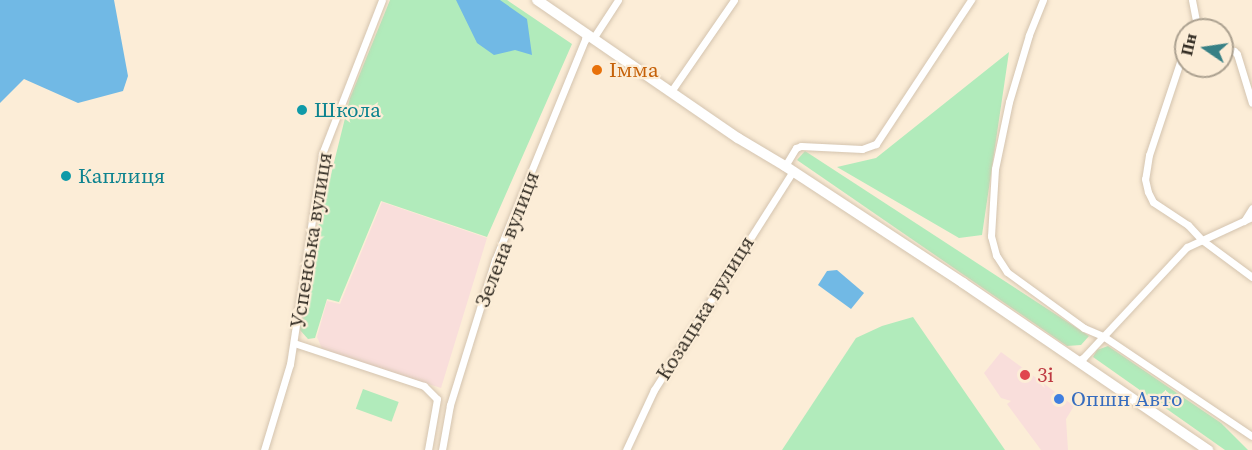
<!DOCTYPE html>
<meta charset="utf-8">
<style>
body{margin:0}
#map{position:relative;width:1252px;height:450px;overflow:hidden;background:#fcedd7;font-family:"Source Serif 4",serif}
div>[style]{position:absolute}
.industrial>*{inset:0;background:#f9dedb}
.green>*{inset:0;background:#b1ebbb;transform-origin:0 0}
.water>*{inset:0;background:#71b9e5}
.roads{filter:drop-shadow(0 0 2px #d4c4af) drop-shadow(0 0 2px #d4c4af)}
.street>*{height:7px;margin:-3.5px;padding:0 3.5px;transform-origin:3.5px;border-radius:3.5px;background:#fff}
.secondary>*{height:10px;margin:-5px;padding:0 5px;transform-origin:5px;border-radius:5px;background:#fff}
.dots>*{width:16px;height:16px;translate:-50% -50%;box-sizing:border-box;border:3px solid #fcedd7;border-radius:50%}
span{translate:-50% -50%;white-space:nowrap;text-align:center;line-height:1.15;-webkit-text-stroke:4.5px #fcedd7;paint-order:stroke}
.food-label{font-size:21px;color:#c56008}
.left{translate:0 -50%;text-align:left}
.culture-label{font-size:21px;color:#0d838f}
.street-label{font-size:21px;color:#342e25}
.health-label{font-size:21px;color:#be3a42}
.shop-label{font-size:21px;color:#366cbe}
.north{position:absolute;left:1174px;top:18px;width:60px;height:60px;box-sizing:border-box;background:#fcedd7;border:2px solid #aca190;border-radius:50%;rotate:283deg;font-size:16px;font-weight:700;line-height:24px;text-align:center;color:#342e25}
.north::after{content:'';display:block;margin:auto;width:21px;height:27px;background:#378085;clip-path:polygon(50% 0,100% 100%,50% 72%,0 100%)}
</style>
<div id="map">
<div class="industrial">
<i style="clip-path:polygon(382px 202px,487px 238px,441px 388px,323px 351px,317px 337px,327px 301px,340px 304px)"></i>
<i style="clip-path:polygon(1001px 352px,1074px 406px,1066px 419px,1068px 450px,1041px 450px,1007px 404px,1011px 401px,1001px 398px,984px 373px)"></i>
</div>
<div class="green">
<i style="clip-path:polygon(390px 0,507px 0,572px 44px,487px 237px,381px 201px,339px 302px,327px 299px,315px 338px,308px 339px,300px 330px,315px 239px,350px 98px)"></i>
<i style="clip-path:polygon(1009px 52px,982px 235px,959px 238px,837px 167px,876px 158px)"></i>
<i style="clip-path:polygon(805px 151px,1089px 336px,1081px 345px,1067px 346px,797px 160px)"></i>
<i style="clip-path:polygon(913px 317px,1005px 450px,782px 450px,856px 338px,882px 326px)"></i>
<i style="clip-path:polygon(1108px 346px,1221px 423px,1248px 450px,1225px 450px,1093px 357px,1097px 350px)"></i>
<i style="left:363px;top:389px;width:38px;height:21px;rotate:20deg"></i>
</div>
<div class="water">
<i style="clip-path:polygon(0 0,114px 0,128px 76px,123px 91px,78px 103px,24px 79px,0 103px)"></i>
<i style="clip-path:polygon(456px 0,500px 0,527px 19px,532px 55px,515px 50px,494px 55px,477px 43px)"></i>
<i style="clip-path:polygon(837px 270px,864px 293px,851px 309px,818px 285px,827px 271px)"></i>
</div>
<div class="roads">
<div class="street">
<i style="left:1043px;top:0;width:38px;rotate:112deg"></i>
<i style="left:1029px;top:35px;width:70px;rotate:106.6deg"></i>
<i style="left:1009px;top:102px;width:68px;rotate:101.8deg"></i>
<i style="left:995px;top:169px;width:67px;rotate:93.4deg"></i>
<i style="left:991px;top:236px;width:20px;rotate:75deg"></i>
<i style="left:996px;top:255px;width:20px;rotate:57deg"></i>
<i style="left:1007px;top:272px;width:95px;rotate:36deg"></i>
<i style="left:1084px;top:328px;width:21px;rotate:23deg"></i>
<i style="left:1103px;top:336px;width:179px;rotate:33.9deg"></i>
<i style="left:1192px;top:0;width:21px;rotate:79deg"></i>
<i style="left:1196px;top:21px;width:10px;rotate:114deg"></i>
<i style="left:594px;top:37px;width:44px;rotate:-57deg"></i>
<i style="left:1186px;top:44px;width:117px;rotate:108.4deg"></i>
<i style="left:1149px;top:155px;width:24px;rotate:99deg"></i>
<i style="left:1145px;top:179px;width:13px;rotate:77deg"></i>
<i style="left:1148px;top:192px;width:11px;rotate:63deg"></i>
<i style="left:1153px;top:202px;width:42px;rotate:33.3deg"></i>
<i style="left:1188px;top:225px;width:21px;rotate:47deg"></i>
<i style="left:1202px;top:240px;width:62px;rotate:36.5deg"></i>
<i style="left:1222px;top:51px;width:12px"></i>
<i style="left:1234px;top:51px;width:4px;rotate:45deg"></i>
<i style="left:1237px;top:54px;width:51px;rotate:73deg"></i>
<i style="left:672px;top:90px;width:109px;rotate:-55.4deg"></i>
<i style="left:785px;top:166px;width:21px;rotate:-59deg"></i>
<i style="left:796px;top:148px;width:5px;rotate:-22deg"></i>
<i style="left:801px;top:146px;width:61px;rotate:2.8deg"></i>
<i style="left:862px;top:149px;width:15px;rotate:-20deg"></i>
<i style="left:876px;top:144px;width:173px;rotate:-56.6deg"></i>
<i style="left:1244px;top:221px;width:15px;rotate:-58deg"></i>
<i style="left:294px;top:343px;width:137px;rotate:18.3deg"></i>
<i style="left:424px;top:386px;width:18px;rotate:45deg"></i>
<i style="left:437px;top:399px;width:52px;rotate:100deg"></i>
<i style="left:1077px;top:361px;width:7px;rotate:-27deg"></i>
<i style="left:1083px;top:358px;width:152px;rotate:-46.9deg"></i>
<i style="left:1187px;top:247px;width:72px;rotate:-24.8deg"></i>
<i style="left:264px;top:450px;width:90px;rotate:-73.2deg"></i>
<i style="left:290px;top:364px;width:212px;rotate:-81.3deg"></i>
<i style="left:322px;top:154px;width:165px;rotate:-68.7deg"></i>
<i style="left:442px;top:450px;width:46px;rotate:-79.9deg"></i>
<i style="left:450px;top:405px;width:152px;rotate:-72.8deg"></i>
<i style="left:495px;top:260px;width:238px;rotate:-67.8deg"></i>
<i style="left:585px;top:40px;width:7px;rotate:-82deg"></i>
<i style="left:626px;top:450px;width:66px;rotate:-65deg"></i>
<i style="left:654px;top:390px;width:259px;rotate:-57.6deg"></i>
</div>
<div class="secondary">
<i style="left:537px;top:0;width:244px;rotate:34.5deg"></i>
<i style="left:738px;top:138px;width:55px;rotate:30.8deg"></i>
<i style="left:785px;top:166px;width:213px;rotate:33.3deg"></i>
<i style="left:963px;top:283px;width:297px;rotate:34.3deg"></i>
</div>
</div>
<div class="dots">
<i style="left:597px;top:70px;background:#e8710a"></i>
<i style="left:302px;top:110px;background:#0f9aa8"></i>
<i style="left:66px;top:176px;background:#0f9aa8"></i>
<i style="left:1025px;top:375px;background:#e0444e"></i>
<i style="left:1059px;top:399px;background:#3f7fe0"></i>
</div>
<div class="food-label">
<span class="left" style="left:609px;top:70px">Імма</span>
</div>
<div class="culture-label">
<span class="left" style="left:314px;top:110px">Школа</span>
<span class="left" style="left:78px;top:176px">Каплиця</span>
</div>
<div class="street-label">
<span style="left:507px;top:239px;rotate:-69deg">Зелена вулиця</span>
<span style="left:311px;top:240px;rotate:-81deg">Успенська вулиця</span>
<span style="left:705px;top:308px;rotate:-58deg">Козацька вулиця</span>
</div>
<div class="health-label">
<span class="left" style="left:1037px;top:375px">3і</span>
</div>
<div class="shop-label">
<span class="left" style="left:1071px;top:399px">Опшн Авто</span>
</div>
<div class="north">Пн</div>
</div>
